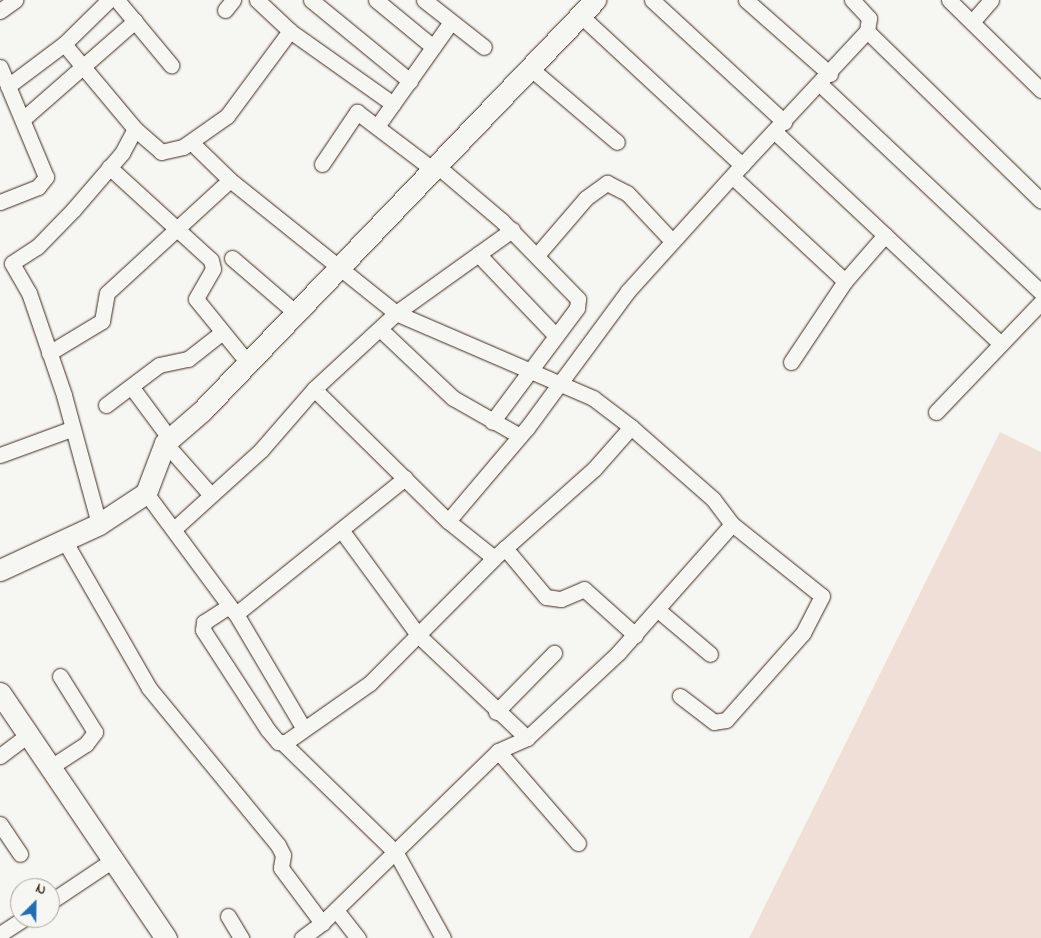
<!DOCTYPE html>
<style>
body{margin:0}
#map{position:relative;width:1041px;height:938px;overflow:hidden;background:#f6f6f2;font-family:"Indie Flower",sans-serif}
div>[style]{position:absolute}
.built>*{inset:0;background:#efdfd7}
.roads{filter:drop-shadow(0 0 1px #3b2a1e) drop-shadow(0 0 1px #3b2a1e)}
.street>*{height:15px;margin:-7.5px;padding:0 7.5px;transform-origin:7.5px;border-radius:7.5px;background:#f6f6f2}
.secondary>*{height:21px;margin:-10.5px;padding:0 10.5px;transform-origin:10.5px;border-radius:10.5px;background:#f6f6f2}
span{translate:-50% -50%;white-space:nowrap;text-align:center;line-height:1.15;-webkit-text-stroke:4px #f6f6f2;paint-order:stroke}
.north{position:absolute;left:10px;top:878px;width:50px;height:50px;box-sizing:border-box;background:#f6f6f2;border:1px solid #aba49d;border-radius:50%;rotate:23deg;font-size:14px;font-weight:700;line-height:20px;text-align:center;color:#3b2a1e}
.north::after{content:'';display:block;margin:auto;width:18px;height:22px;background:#1f6fb2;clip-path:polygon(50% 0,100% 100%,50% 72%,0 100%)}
</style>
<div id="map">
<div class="built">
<i style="clip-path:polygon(1000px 432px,1041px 452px,1041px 938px,749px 938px)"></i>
</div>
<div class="roads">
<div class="street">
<i style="left:117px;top:0;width:85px;rotate:50.3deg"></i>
<i style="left:257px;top:0;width:45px;rotate:43.2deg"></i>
<i style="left:290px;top:31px;width:126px;rotate:35.3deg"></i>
<i style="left:311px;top:0;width:128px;rotate:39.3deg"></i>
<i style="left:376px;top:0;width:74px;rotate:39.5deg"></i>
<i style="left:424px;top:0;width:76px;rotate:38.1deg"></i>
<i style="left:652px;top:0;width:180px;rotate:42.7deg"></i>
<i style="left:746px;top:0;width:112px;rotate:41.4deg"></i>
<i style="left:949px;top:0;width:129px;rotate:44.4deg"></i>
<i style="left:225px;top:10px;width:13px;rotate:-51deg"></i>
<i style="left:0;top:11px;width:19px;rotate:-36deg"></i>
<i style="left:580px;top:15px;width:221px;rotate:42.8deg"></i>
<i style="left:742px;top:165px;width:183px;rotate:-47deg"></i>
<i style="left:867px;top:31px;width:13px;rotate:-81deg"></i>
<i style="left:869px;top:18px;width:25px;rotate:-133deg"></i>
<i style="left:972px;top:22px;width:29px;rotate:-49deg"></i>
<i style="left:867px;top:31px;width:243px;rotate:44.3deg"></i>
<i style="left:64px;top:44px;width:63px;rotate:-44.4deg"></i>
<i style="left:0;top:67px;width:21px;rotate:67deg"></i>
<i style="left:8px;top:86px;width:70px;rotate:-36.9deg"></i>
<i style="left:64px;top:44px;width:111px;rotate:50.1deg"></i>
<i style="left:135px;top:129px;width:35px;rotate:41deg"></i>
<i style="left:161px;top:152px;width:23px;rotate:-13deg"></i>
<i style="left:183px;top:147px;width:54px;rotate:-35.2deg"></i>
<i style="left:227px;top:116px;width:106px;rotate:-53.5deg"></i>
<i style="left:530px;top:68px;width:114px;rotate:40.4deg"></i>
<i style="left:820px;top:84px;width:303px;rotate:43.3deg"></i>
<i style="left:23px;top:119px;width:149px;rotate:-41.2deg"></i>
<i style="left:378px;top:125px;width:126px;rotate:-54.7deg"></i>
<i style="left:774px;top:131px;width:311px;rotate:43.2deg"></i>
<i style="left:191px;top:142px;width:54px;rotate:44.3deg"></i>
<i style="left:230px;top:180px;width:213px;rotate:38.7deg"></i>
<i style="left:396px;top:313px;width:215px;rotate:23.3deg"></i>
<i style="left:593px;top:398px;width:48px;rotate:37.3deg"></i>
<i style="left:322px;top:164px;width:63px;rotate:-56.1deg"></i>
<i style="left:357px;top:112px;width:94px;rotate:37.2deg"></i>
<i style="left:436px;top:165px;width:87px;rotate:40.3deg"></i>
<i style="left:502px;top:221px;width:109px;rotate:45.7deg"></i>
<i style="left:578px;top:299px;width:9px;rotate:96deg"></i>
<i style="left:577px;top:308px;width:142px;rotate:126.7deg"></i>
<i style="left:109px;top:167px;width:138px;rotate:42.4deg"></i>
<i style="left:211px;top:260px;width:9px;rotate:77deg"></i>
<i style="left:213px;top:269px;width:34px;rotate:120deg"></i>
<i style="left:196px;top:299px;width:82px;rotate:50.9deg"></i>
<i style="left:733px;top:177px;width:153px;rotate:42.9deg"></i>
<i style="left:0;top:202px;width:41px;rotate:-21.5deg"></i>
<i style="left:38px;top:187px;width:13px;rotate:-51deg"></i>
<i style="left:46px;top:177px;width:99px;rotate:-112.7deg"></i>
<i style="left:478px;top:254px;width:113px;rotate:46.4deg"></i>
<i style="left:537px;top:255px;width:75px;rotate:-49.3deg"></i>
<i style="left:586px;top:198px;width:26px;rotate:-36deg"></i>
<i style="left:607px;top:183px;width:22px;rotate:27deg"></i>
<i style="left:627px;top:193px;width:66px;rotate:46.8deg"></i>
<i style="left:232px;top:258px;width:84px;rotate:40.7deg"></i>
<i style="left:380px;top:329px;width:100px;rotate:43.4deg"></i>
<i style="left:453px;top:398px;width:77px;rotate:29.6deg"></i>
<i style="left:49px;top:353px;width:62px;rotate:-31.1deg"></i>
<i style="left:102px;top:321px;width:28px;rotate:-80deg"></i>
<i style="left:107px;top:293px;width:167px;rotate:-42.6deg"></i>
<i style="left:791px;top:362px;width:97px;rotate:-56.3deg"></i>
<i style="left:845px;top:281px;width:61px;rotate:-49deg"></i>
<i style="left:133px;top:389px;width:62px;rotate:53.5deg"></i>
<i style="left:314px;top:389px;width:188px;rotate:44.6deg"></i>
<i style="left:448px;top:521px;width:59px;rotate:38.8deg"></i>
<i style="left:106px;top:405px;width:66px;rotate:-37deg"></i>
<i style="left:159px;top:365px;width:30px;rotate:-12deg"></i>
<i style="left:188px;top:359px;width:42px;rotate:-38.2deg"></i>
<i style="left:936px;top:412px;width:152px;rotate:-46.3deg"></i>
<i style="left:165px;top:443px;width:69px;rotate:48.5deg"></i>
<i style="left:0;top:455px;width:76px;rotate:-20.1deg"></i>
<i style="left:146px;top:493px;width:148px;rotate:53.5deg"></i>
<i style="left:448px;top:521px;width:122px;rotate:-49.7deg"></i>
<i style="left:527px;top:428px;width:170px;rotate:-53.6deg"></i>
<i style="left:628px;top:291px;width:170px;rotate:-47.9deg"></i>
<i style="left:99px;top:524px;width:134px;rotate:-105.2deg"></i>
<i style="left:64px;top:395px;width:108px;rotate:-108.9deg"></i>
<i style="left:29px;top:293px;width:34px;rotate:-120deg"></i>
<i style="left:12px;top:263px;width:30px;rotate:-33deg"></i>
<i style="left:37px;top:247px;width:52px;rotate:-45.8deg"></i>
<i style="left:73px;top:210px;width:75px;rotate:-49.3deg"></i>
<i style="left:122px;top:153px;width:27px;rotate:-62deg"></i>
<i style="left:174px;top:529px;width:118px;rotate:-42.2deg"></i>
<i style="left:261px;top:450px;width:81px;rotate:-49deg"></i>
<i style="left:314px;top:389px;width:112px;rotate:-42.8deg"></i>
<i style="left:396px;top:313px;width:143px;rotate:-35.6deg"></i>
<i style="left:342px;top:531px;width:129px;rotate:53.8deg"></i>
<i style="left:418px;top:635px;width:150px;rotate:43.4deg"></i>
<i style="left:64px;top:540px;width:171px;rotate:60.1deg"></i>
<i style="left:149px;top:688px;width:203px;rotate:50.6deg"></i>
<i style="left:278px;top:845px;width:11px;rotate:63deg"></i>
<i style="left:283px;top:855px;width:13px;rotate:99deg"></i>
<i style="left:281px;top:868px;width:69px;rotate:53.3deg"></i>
<i style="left:505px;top:548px;width:64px;rotate:50.1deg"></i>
<i style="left:546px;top:597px;width:15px;rotate:8deg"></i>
<i style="left:561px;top:599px;width:25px;rotate:-23deg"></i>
<i style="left:584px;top:589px;width:69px;rotate:42deg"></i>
<i style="left:229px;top:606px;width:30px;rotate:147deg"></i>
<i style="left:204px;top:622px;width:8px;rotate:97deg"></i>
<i style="left:203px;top:630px;width:119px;rotate:57deg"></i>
<i style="left:268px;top:730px;width:16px;rotate:50deg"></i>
<i style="left:278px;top:742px;width:8px"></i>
<i style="left:286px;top:742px;width:103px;rotate:-35.1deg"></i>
<i style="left:370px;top:683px;width:176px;rotate:-45.2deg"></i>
<i style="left:494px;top:558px;width:134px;rotate:-41.7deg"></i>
<i style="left:594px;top:469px;width:56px;rotate:-48.6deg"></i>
<i style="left:631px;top:427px;width:109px;rotate:41.3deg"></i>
<i style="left:713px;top:499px;width:31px;rotate:53deg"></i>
<i style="left:658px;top:610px;width:68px;rotate:40.2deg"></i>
<i style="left:496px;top:712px;width:83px;rotate:-45.5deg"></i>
<i style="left:304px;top:729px;width:134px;rotate:-120.6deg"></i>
<i style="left:236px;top:614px;width:217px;rotate:-38.8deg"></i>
<i style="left:282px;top:742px;width:159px;rotate:44.2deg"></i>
<i style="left:396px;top:853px;width:97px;rotate:61.1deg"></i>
<i style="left:498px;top:751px;width:122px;rotate:49deg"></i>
<i style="left:0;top:756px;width:34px;rotate:-37deg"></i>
<i style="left:49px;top:768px;width:44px;rotate:-33deg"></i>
<i style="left:86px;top:744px;width:15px;rotate:-53deg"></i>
<i style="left:95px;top:732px;width:66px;rotate:-122deg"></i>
<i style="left:0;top:824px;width:36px;rotate:56deg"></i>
<i style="left:50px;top:902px;width:76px;rotate:-33.7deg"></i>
<i style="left:336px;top:910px;width:36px;rotate:52deg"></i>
<i style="left:228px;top:916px;width:26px;rotate:59deg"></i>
<i style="left:0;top:934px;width:30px;rotate:-33deg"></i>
<i style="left:302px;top:938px;width:25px;rotate:-37deg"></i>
<i style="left:322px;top:923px;width:246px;rotate:-44.3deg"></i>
<i style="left:498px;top:751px;width:32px;rotate:-24deg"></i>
<i style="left:527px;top:738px;width:125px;rotate:-43deg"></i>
<i style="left:618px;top:653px;width:172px;rotate:-48.5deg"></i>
<i style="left:732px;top:524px;width:115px;rotate:38.7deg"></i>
<i style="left:822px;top:596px;width:42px;rotate:117.2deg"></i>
<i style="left:803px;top:633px;width:116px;rotate:131.5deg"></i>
<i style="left:726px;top:720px;width:12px;rotate:171deg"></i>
<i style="left:714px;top:722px;width:43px;rotate:-142.6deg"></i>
</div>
<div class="secondary">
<i style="left:0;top:570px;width:109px;rotate:-24.9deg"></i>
<i style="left:99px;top:524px;width:56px;rotate:-33.4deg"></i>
<i style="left:146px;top:493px;width:53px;rotate:-69.2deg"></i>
<i style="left:165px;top:443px;width:49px;rotate:-40.9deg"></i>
<i style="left:202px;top:411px;width:569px;rotate:-46.28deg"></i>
<i style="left:0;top:693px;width:296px;rotate:55.9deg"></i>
</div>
</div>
<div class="north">N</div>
</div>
